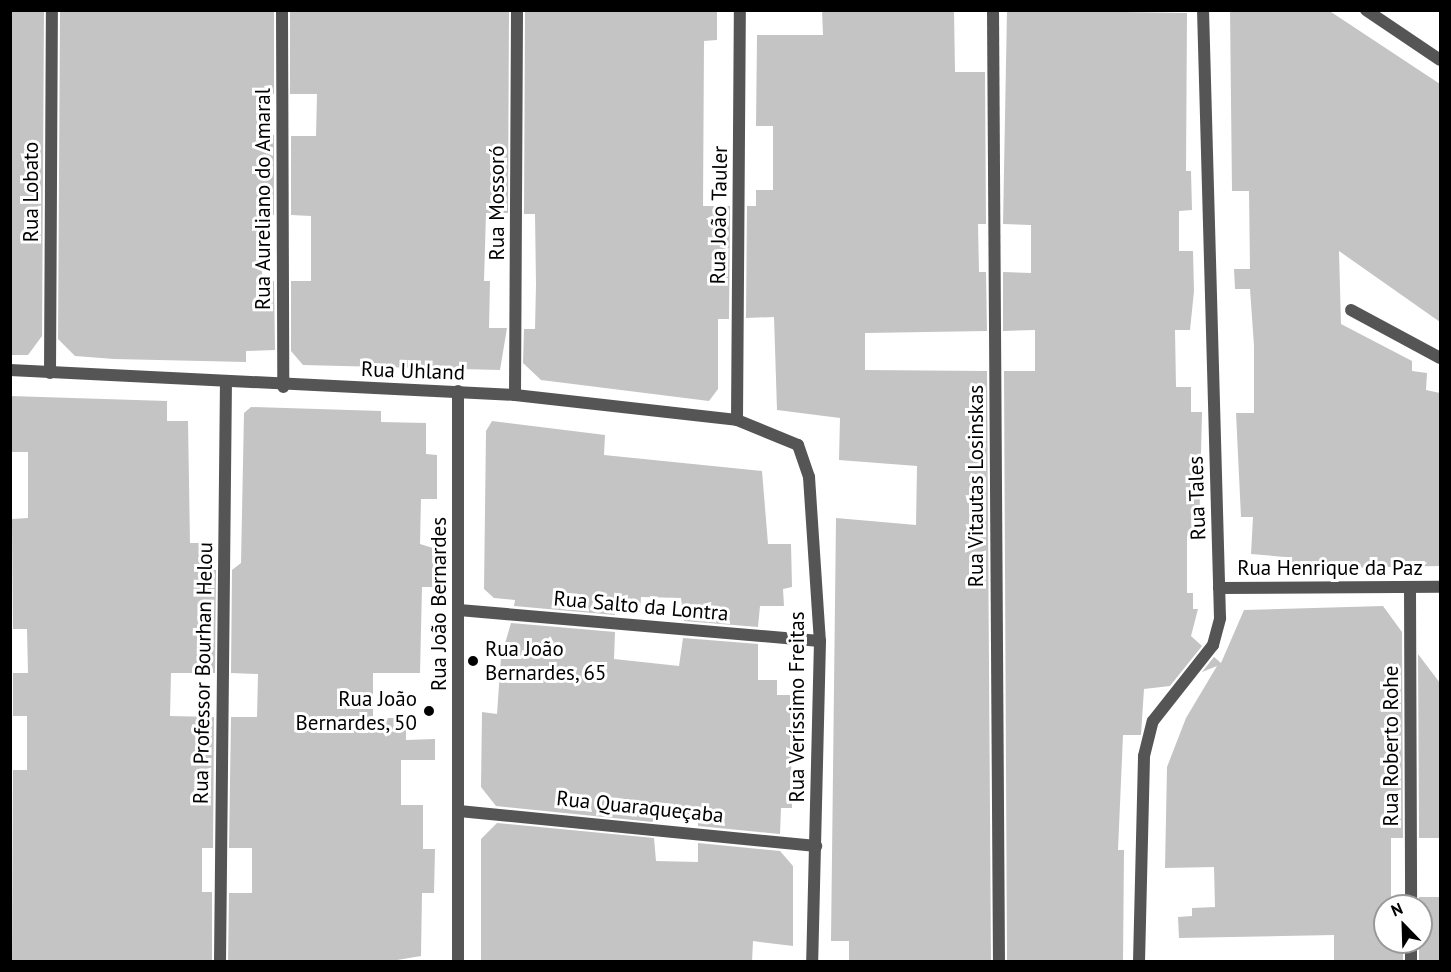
<!DOCTYPE html>
<meta charset="utf-8">
<style>
body{margin:0}
#map{position:relative;width:1451px;height:972px;overflow:hidden;background:#fff;font-family:"PT Sans",sans-serif}
div>[style]{position:absolute}
.building>*{inset:0;background:#c4c4c4;transform-origin:0 0}
.street>*{height:12px;margin:-6px;padding:0 6px;transform-origin:6px;border-radius:6px;background:#555}
.dots>*{width:16px;height:16px;translate:-50% -50%;box-sizing:border-box;border:3px solid #fff;border-radius:50%}
span{translate:-50% -50%;white-space:nowrap;text-align:center;line-height:1.15;-webkit-text-stroke:6px #fff;paint-order:stroke}
.street-label{font-size:21px;color:#000}
.poi-label{font-size:21px;color:#000}
.left{translate:0 -50%;text-align:left}
.right{translate:-100% -50%;text-align:right}
.frame{position:absolute;inset:0;border:12px solid #000;pointer-events:none}
.north{position:absolute;left:1373px;top:894px;width:60px;height:60px;box-sizing:border-box;background:#fff;border:2px solid #999;border-radius:50%;rotate:337deg;font-size:16px;font-weight:700;line-height:24px;text-align:center;color:#000}
.north::after{content:'';display:block;margin:auto;width:21px;height:27px;background:#000;clip-path:polygon(50% 0,100% 100%,50% 72%,0 100%)}
</style>
<div id="map">
<div class="building">
<i style="clip-path:polygon(10px 10px,44px 10px,42px 336px,28px 355px,10px 355px)"></i>
<i style="clip-path:polygon(60px 10px,274px 10px,274px 94px,263px 94px,263px 135px,274px 135px,274px 215px,263px 215px,262px 281px,274px 281px,275px 350px,246px 351px,246px 362px,114px 359px,75px 356px,58px 339px)"></i>
<i style="clip-path:polygon(290px 10px,509px 10px,508px 213px,486px 213px,484px 281px,490px 281px,489px 328px,507px 328px,500px 370px,303px 365px,291px 351px,291px 281px,311px 281px,311px 216px,291px 215px,291px 136px,316px 136px,317px 94px,290px 94px)"></i>
<i style="clip-path:polygon(525px 10px,717px 10px,717px 40px,704px 41px,703px 206px,730px 206px,729px 319px,718px 319px,718px 389px,709px 401px,541px 380px,523px 363px,524px 329px,535px 329px,536px 284px,535px 214px,524px 214px)"></i>
<i style="clip-path:polygon(822px 10px,954px 10px,955px 72px,985px 72px,986px 224px,978px 224px,979px 272px,986px 272px,987px 331px,865px 333px,865px 370px,987px 371px,991px 962px,849px 962px,849px 941px,831px 941px,836px 518px,916px 525px,917px 466px,839px 460px,840px 418px,777px 410px,774px 317px,746px 318px,747px 206px,756px 206px,756px 190px,773px 190px,773px 126px,756px 126px,757px 35px,823px 35px)"></i>
<i style="clip-path:polygon(1007px 10px,1187px 13px,1186px 171px,1191px 171px,1192px 210px,1179px 211px,1179px 251px,1193px 251px,1194px 291px,1190px 330px,1175px 330px,1176px 387px,1191px 387px,1191px 412px,1202px 412px,1199px 536px,1187px 536px,1187px 593px,1193px 593px,1193px 609px,1198px 609px,1191px 636px,1202px 646px,1170px 686px,1144px 689px,1141px 735px,1123px 735px,1118px 850px,1124px 850px,1123px 962px,1007px 962px,1004px 371px,1035px 371px,1035px 330px,1003px 331px,1003px 272px,1031px 273px,1031px 225px,1003px 224px)"></i>
<i style="clip-path:polygon(1230px 10px,1328px 10px,1440px 84px,1440px 322px,1339px 251px,1341px 324px,1412px 361px,1412px 371px,1427px 373px,1426px 390px,1440px 393px,1440px 566px,1284px 569px,1285px 557px,1251px 554px,1253px 517px,1241px 517px,1236px 413px,1254px 413px,1254px 346px,1250px 289px,1235px 289px,1234px 269px,1250px 269px,1249px 191px,1232px 191px)"></i>
<i style="clip-path:polygon(10px 396px,167px 401px,167px 421px,188px 421px,190px 543px,200px 543px,205px 570px,216px 570px,215px 673px,171px 673px,170px 716px,214px 717px,213px 848px,202px 848px,202px 892px,212px 892px,212px 962px,12px 962px,13px 770px,27px 770px,27px 716px,13px 716px,13px 673px,28px 673px,27px 629px,13px 629px,12px 519px,28px 518px,28px 452px,11px 452px)"></i>
<i style="clip-path:polygon(251px 407px,381px 411px,381px 422px,426px 423px,426px 454px,437px 455px,437px 499px,421px 499px,420px 544px,436px 549px,436px 587px,422px 587px,420px 673px,373px 673px,373px 718px,406px 718px,406px 740px,435px 739px,435px 760px,401px 760px,401px 805px,423px 805px,423px 849px,435px 849px,434px 893px,422px 893px,421px 956px,385px 962px,228px 962px,229px 893px,252px 893px,252px 848px,229px 848px,231px 717px,257px 717px,258px 674px,231px 673px,232px 570px,241px 563px,244px 413px)"></i>
<i style="clip-path:polygon(492px 421px,605px 435px,604px 455px,762px 471px,768px 544px,791px 544px,792px 587px,783px 589px,784px 606px,760px 606px,758px 627px,684px 621px,681px 598px,641px 597px,640px 612px,615px 609px,615px 615px,514px 606px,515px 600px,494px 598px,484px 589px,486px 431px)"></i>
<i style="clip-path:polygon(1383px 606px,1402px 632px,1403px 838px,1391px 838px,1391px 897px,1403px 897px,1403px 906px,1385px 906px,1385px 942px,1403px 942px,1403px 962px,1334px 962px,1334px 935px,1179px 938px,1178px 917px,1192px 916px,1192px 908px,1215px 907px,1214px 867px,1165px 868px,1167px 767px,1186px 718px,1217px 666px,1202px 672px,1214px 657px,1221px 663px,1244px 610px)"></i>
<i style="clip-path:polygon(511px 623px,615px 632px,614px 659px,679px 666px,683px 638px,758px 644px,758px 680px,777px 680px,777px 695px,790px 695px,792px 808px,781px 808px,780px 834px,698px 826px,698px 819px,653px 814px,653px 822px,496px 806px,481px 787px,482px 712px,497px 714px,501px 657px)"></i>
<i style="clip-path:polygon(1418px 654px,1440px 683px,1440px 838px,1419px 838px)"></i>
<i style="clip-path:polygon(497px 823px,654px 838px,656px 861px,698px 862px,698px 843px,780px 851px,793px 866px,793px 946px,753px 941px,752px 962px,481px 962px,481px 839px)"></i>
<i style="left:1419px;top:897px;width:21px;height:65px"></i>
</div>
<div class="street">
<i style="left:282px;top:10px;width:377px;rotate:89.8deg"></i>
<i style="left:993px;top:10px;width:952px;rotate:89.64deg"></i>
<i style="left:1366px;top:10px;width:89px;rotate:34deg"></i>
<i style="left:1351px;top:310px;width:101px;rotate:28.3deg"></i>
<i style="left:10px;top:370px;width:506px;rotate:2.83deg"></i>
<i style="left:515px;top:395px;width:223px;rotate:6.4deg"></i>
<i style="left:737px;top:420px;width:66px;rotate:22.3deg"></i>
<i style="left:798px;top:445px;width:34px;rotate:71deg"></i>
<i style="left:809px;top:477px;width:164px;rotate:86.2deg"></i>
<i style="left:820px;top:641px;width:321px;rotate:91.4deg"></i>
<i style="left:50px;top:373px;width:363px;rotate:-89.7deg"></i>
<i style="left:515px;top:395px;width:385px;rotate:-89.7deg"></i>
<i style="left:737px;top:420px;width:410px;rotate:-89.6deg"></i>
<i style="left:1410px;top:587px;width:319px;rotate:89.8deg"></i>
<i style="left:1219px;top:588px;width:221px;rotate:-0.3deg"></i>
<i style="left:459px;top:610px;width:362px;rotate:4.9deg"></i>
<i style="left:459px;top:811px;width:359px;rotate:5.6deg"></i>
<i style="left:1411px;top:942px;width:20px;rotate:90deg"></i>
<i style="left:220px;top:962px;width:578px;rotate:-89.41deg"></i>
<i style="left:458px;top:962px;width:571px;rotate:-90deg"></i>
<i style="left:1139px;top:962px;width:206px;rotate:-88.6deg"></i>
<i style="left:1144px;top:756px;width:36px;rotate:-76deg"></i>
<i style="left:1153px;top:721px;width:97px;rotate:-51.7deg"></i>
<i style="left:1213px;top:645px;width:28px;rotate:-75deg"></i>
<i style="left:1220px;top:618px;width:608px;rotate:-91.6deg"></i>
</div>
<div class="dots">
<i style="left:473px;top:661px;background:#000"></i>
<i style="left:429px;top:711px;background:#000"></i>
</div>
<div class="street-label">
<span style="left:31px;top:192px;rotate:-90deg">Rua Lobato</span>
<span style="left:263px;top:199px;rotate:-90deg">Rua Aureliano do Amaral</span>
<span style="left:497px;top:203px;rotate:-90deg">Rua Mossoró</span>
<span style="left:719px;top:215px;rotate:-89deg">Rua João Tauler</span>
<span style="left:413px;top:371px;rotate:2deg">Rua Uhland</span>
<span style="left:976px;top:486px;rotate:-90deg">Rua Vitautas Losinskas</span>
<span style="left:1197px;top:498px;rotate:-92deg">Rua Tales</span>
<span style="left:1330px;top:568px">Rua Henrique da Paz</span>
<span style="left:439px;top:604px;rotate:-90deg">Rua João Bernardes</span>
<span style="left:641px;top:606px;rotate:5deg">Rua Salto da Lontra</span>
<span style="left:203px;top:673px;rotate:-89deg">Rua Professor Bourhan Helou</span>
<span style="left:797px;top:707px;rotate:-90deg">Rua Veríssimo Freitas</span>
<span style="left:1391px;top:746px;rotate:-90deg">Rua Roberto Rohe</span>
<span style="left:640px;top:807px;rotate:6deg">Rua Quaraqueçaba</span>
</div>
<div class="poi-label">
<span class="left" style="left:485px;top:661px">Rua João<br>Bernardes, 65</span>
<span class="right" style="left:417px;top:711px">Rua João<br>Bernardes, 50</span>
</div>
<div class="frame"></div>
<div class="north">N</div>
</div>
